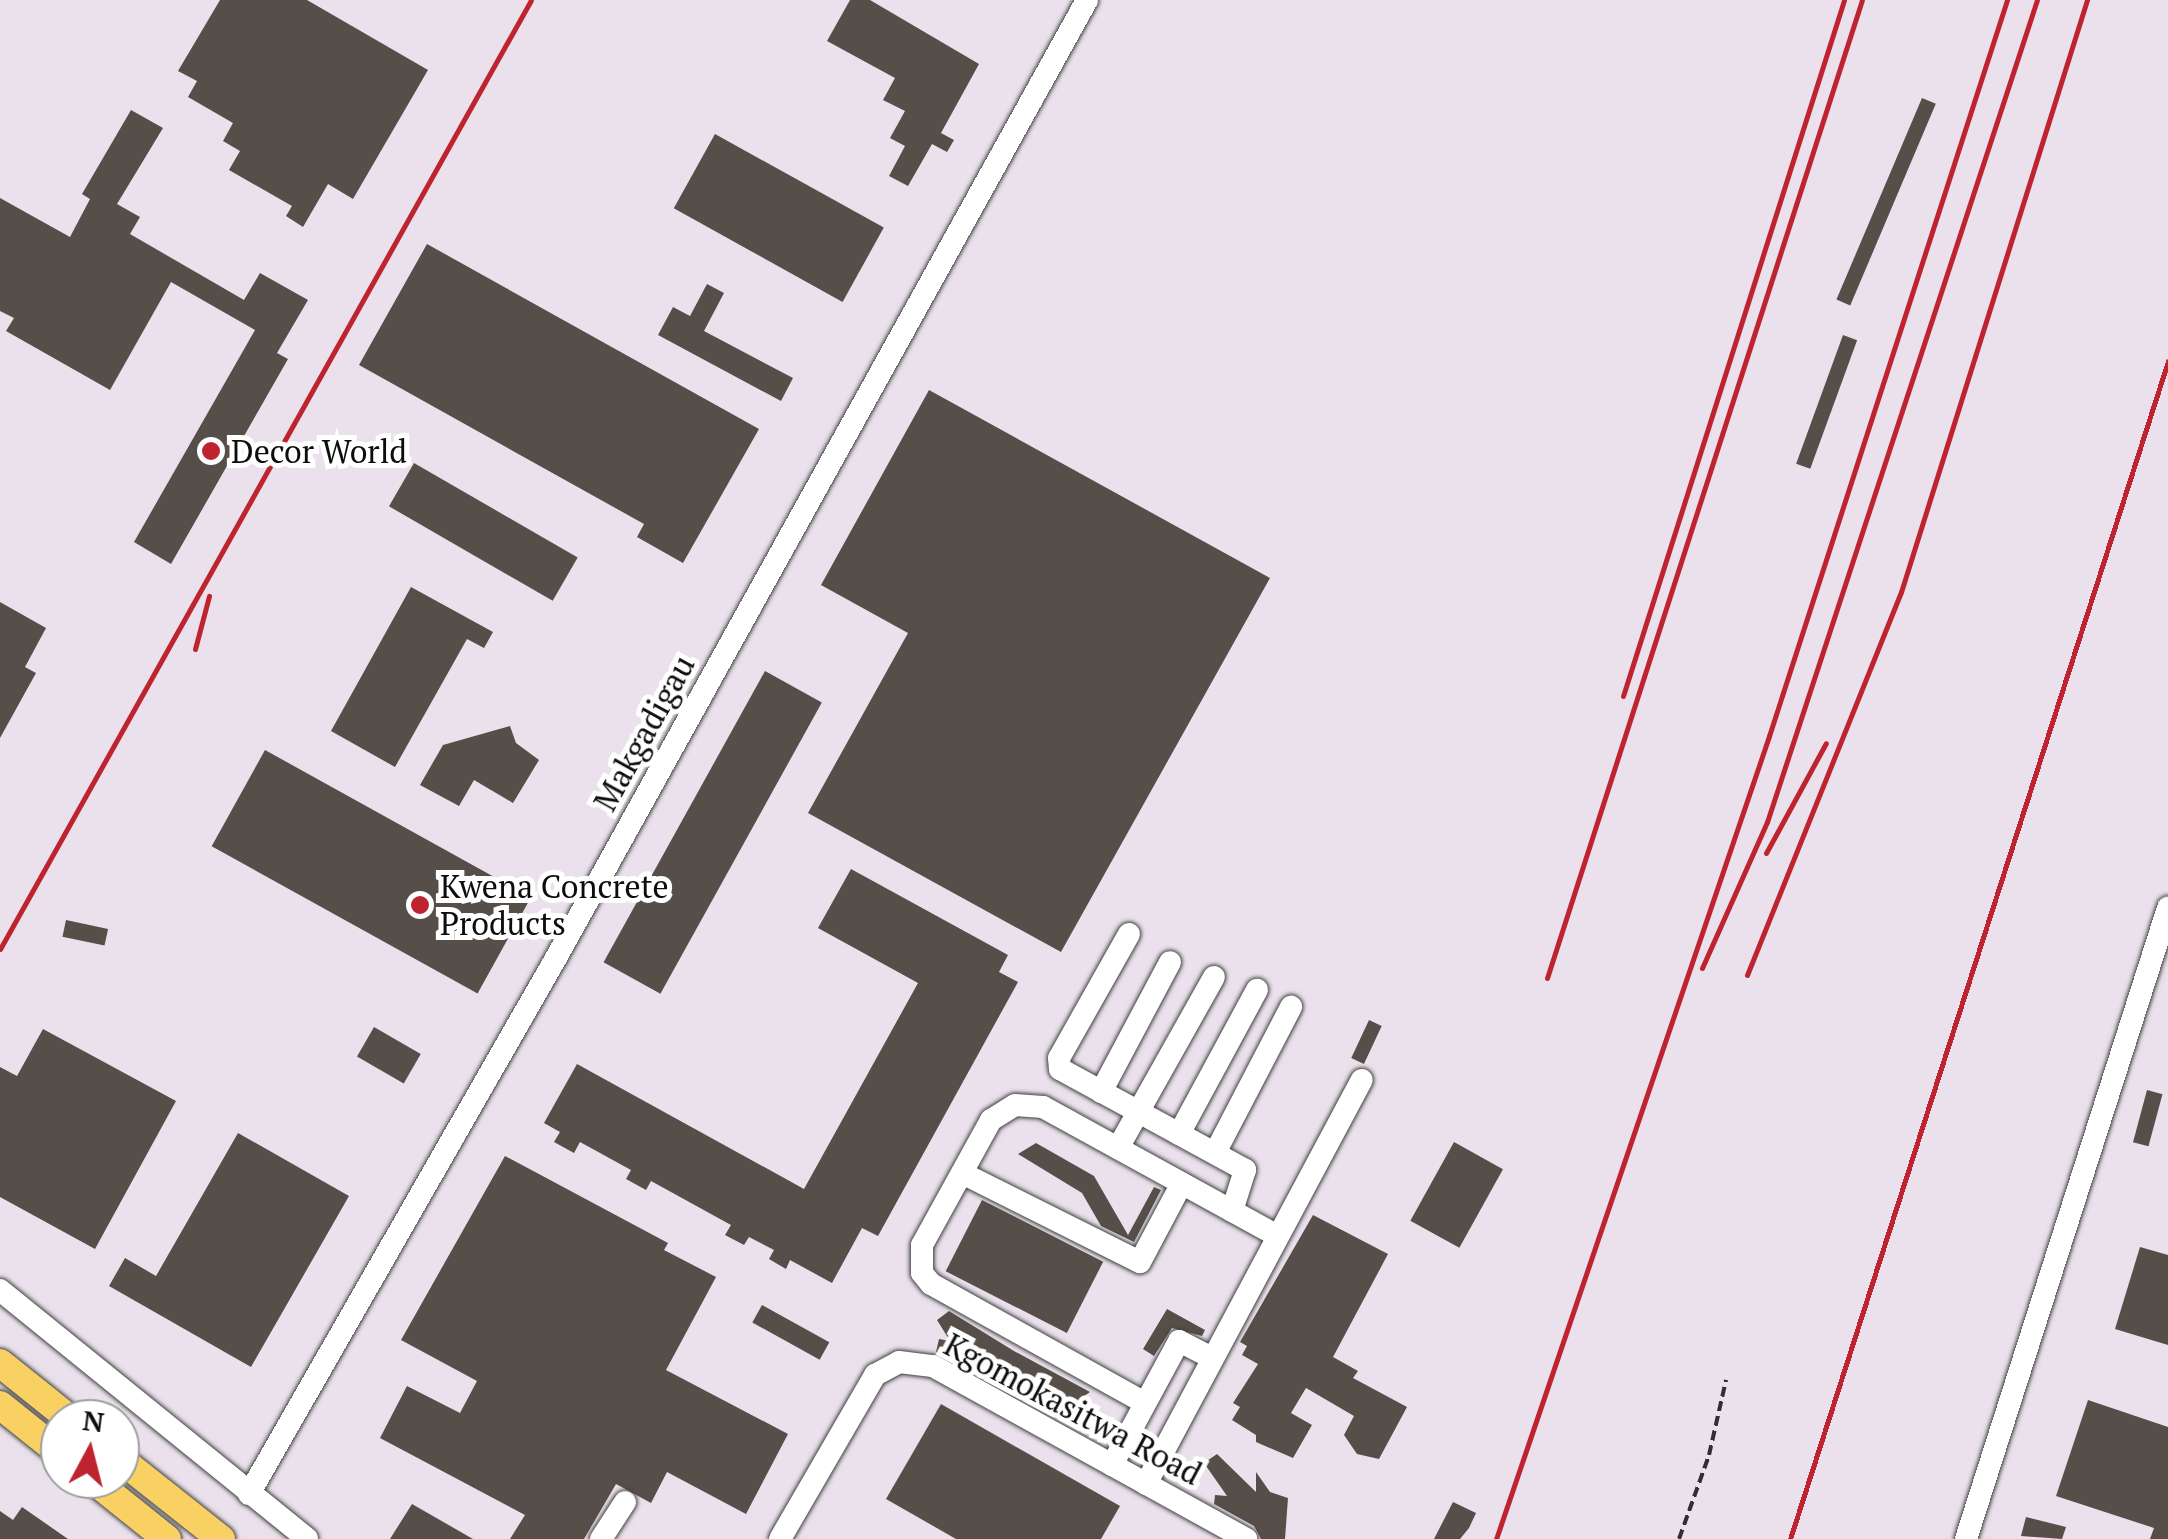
<!DOCTYPE html>
<style>
body{margin:0}
#map{position:relative;width:2168px;height:1539px;overflow:hidden;background:#fffbed;font-family:"PT Serif",serif}
div>[style]{position:absolute}
.industrial>*{inset:0;background:#eae1ec}
.building>*{inset:0;background:#564e49;transform-origin:0 0}
.path>*{height:4px;margin-top:-2px;transform-origin:0;background:repeating-linear-gradient(90deg,#2f2f2f 0 10px,transparent 0 15px)}
.roads{filter:drop-shadow(0 0 2px #404040) drop-shadow(0 0 2px #404040)}
.minor>*{height:22px;margin:-11px;padding:0 11px;transform-origin:11px;border-radius:11px;background:#fff}
.major>*{height:28px;margin:-14px;padding:0 14px;transform-origin:14px;border-radius:14px;background:#f9d163}
.rail>*{height:5px;margin:-2.5px;padding:0 2.5px;transform-origin:2.5px;border-radius:2.5px;background:#be242f}
.dots>*{width:28px;height:28px;translate:-50% -50%;box-sizing:border-box;border:5px solid #fff;border-radius:50%}
span{translate:-50% -50%;white-space:nowrap;text-align:center;line-height:1.15;-webkit-text-stroke:10px #fff;paint-order:stroke}
.poi-label{font-size:32px;color:#0d0d0d}
.left{translate:0 -50%;text-align:left}
.street-label{font-size:32px;color:#0d0d0d}
.north{position:absolute;left:40px;top:1399px;width:100px;height:100px;box-sizing:border-box;background:#fff;border:2px solid #9e9e9e;border-radius:50%;rotate:7deg;font-size:28px;font-weight:700;line-height:40px;text-align:center;color:#0d0d0d}
.north::after{content:'';display:block;margin:auto;width:35px;height:45px;background:#be242f;clip-path:polygon(50% 0,100% 100%,50% 72%,0 100%)}
</style>
<div id="map">
<div class="industrial">
<i style="clip-path:polygon(evenodd,0 0,2168px 0,2168px 1539px,0 1539px,0 0,60px 1419px,120px 1419px,120px 1479px,60px 1479px,60px 1419px)"></i>
</div>
<div class="building">
<i style="clip-path:polygon(220px 0,307px 0,428px 70px,353px 199px,328px 184px,303px 227px,286px 216px,292px 206px,229px 170px,240px 151px,223px 141px,233px 123px,188px 97px,197px 81px,178px 71px)"></i>
<i style="clip-path:polygon(850px 0,870px 0,979px 64px,941px 133px,954px 140px,947px 152px,932px 144px,908px 186px,889px 176px,905px 146px,890px 138px,905px 111px,883px 100px,895px 78px,827px 41px)"></i>
<i style="left:1922px;top:98px;width:15px;height:219px;rotate:23deg"></i>
<i style="clip-path:polygon(131px 110px,163px 128px,117px 204px,140px 217px,130px 234px,244px 300px,260px 273px,308px 300px,277px 353px,288px 359px,171px 564px,134px 542px,255px 330px,171px 282px,110px 390px,6px 331px,14px 318px,0 311px,0 198px,70px 237px,90px 199px,82px 194px)"></i>
<i style="left:715px;top:134px;width:193px;height:85px;rotate:29deg"></i>
<i style="clip-path:polygon(427px 244px,759px 429px,683px 563px,637px 537px,644px 524px,359px 365px)"></i>
<i style="clip-path:polygon(707px 284px,724px 293px,704px 331px,793px 378px,781px 401px,658px 335px,673px 307px,690px 316px)"></i>
<i style="left:1843px;top:335px;width:15px;height:137px;rotate:20deg"></i>
<i style="clip-path:polygon(929px 390px,1270px 578px,1061px 952px,808px 813px,908px 633px,821px 585px)"></i>
<i style="left:414px;top:463px;width:189px;height:50px;rotate:30deg"></i>
<i style="clip-path:polygon(411px 587px,493px 632px,484px 648px,467px 639px,395px 767px,331px 731px)"></i>
<i style="clip-path:polygon(0 602px,46px 628px,25px 667px,36px 673px,0 738px)"></i>
<i style="left:765px;top:671px;width:65px;height:333px;rotate:29deg"></i>
<i style="clip-path:polygon(510px 726px,516px 743px,539px 760px,513px 803px,474px 780px,459px 806px,420px 785px,443px 745px)"></i>
<i style="left:265px;top:750px;width:304px;height:110px;rotate:29deg"></i>
<i style="clip-path:polygon(851px 869px,1008px 955px,999px 972px,1018px 982px,878px 1236px,862px 1228px,832px 1283px,790px 1260px,786px 1269px,769px 1259px,774px 1250px,749px 1237px,744px 1245px,725px 1235px,731px 1225px,651px 1181px,646px 1190px,626px 1179px,631px 1170px,580px 1142px,574px 1153px,554px 1142px,560px 1132px,544px 1123px,577px 1064px,804px 1189px,918px 983px,818px 928px)"></i>
<i style="left:66px;top:920px;width:43px;height:17px;rotate:12deg"></i>
<i style="left:1369px;top:1020px;width:14px;height:42px;rotate:25deg"></i>
<i style="left:374px;top:1027px;width:54px;height:34px;rotate:30deg"></i>
<i style="clip-path:polygon(43px 1029px,176px 1101px,95px 1249px,0 1197px,0 1067px,17px 1076px)"></i>
<i style="left:2147px;top:1090px;width:16px;height:54px;rotate:15deg"></i>
<i style="clip-path:polygon(238px 1133px,349px 1196px,251px 1367px,109px 1286px,125px 1258px,156px 1276px)"></i>
<i style="left:1454px;top:1142px;width:56px;height:90px;rotate:29deg"></i>
<i style="clip-path:polygon(1036px 1143px,1094px 1176px,1128px 1235px,1154px 1187px,1161px 1190px,1134px 1242px,1101px 1226px,1082px 1193px,1018px 1154px)"></i>
<i style="clip-path:polygon(505px 1156px,668px 1243px,664px 1250px,716px 1277px,666px 1370px,788px 1434px,746px 1514px,667px 1472px,651px 1503px,616px 1484px,584px 1539px,510px 1539px,525px 1515px,380px 1438px,407px 1386px,460px 1413px,477px 1381px,401px 1340px)"></i>
<i style="left:982px;top:1200px;width:136px;height:80px;rotate:27deg"></i>
<i style="clip-path:polygon(1313px 1215px,1388px 1254px,1333px 1357px,1358px 1371px,1353px 1378px,1407px 1407px,1379px 1459px,1357px 1454px,1344px 1435px,1354px 1416px,1306px 1388px,1291px 1413px,1312px 1425px,1293px 1458px,1256px 1442px,1256px 1435px,1232px 1420px,1240px 1407px,1233px 1403px,1258px 1364px,1242px 1355px,1247px 1346px,1240px 1342px)"></i>
<i style="clip-path:polygon(2140px 1247px,2168px 1255px,2168px 1345px,2115px 1329px)"></i>
<i style="left:762px;top:1305px;width:77px;height:20px;rotate:29deg"></i>
<i style="clip-path:polygon(1167px 1309px,1205px 1330px,1202px 1336px,1172px 1328px,1154px 1356px,1143px 1349px)"></i>
<i style="clip-path:polygon(949px 1311px,1014px 1351px,1090px 1392px,1066px 1409px,1065px 1418px,1055px 1416px,936px 1352px,939px 1339px,950px 1341px,937px 1320px)"></i>
<i style="clip-path:polygon(2088px 1400px,2168px 1427px,2168px 1539px,2150px 1539px,2154px 1528px,2056px 1496px)"></i>
<i style="clip-path:polygon(941px 1404px,1120px 1506px,1101px 1539px,956px 1539px,886px 1499px)"></i>
<i style="clip-path:polygon(1217px 1454px,1256px 1492px,1256px 1472px,1270px 1492px,1288px 1498px,1285px 1539px,1261px 1539px,1254px 1526px,1214px 1504px,1215px 1495px,1227px 1496px,1204px 1463px)"></i>
<i style="clip-path:polygon(1453px 1502px,1476px 1513px,1469px 1528px,1460px 1539px,1434px 1539px)"></i>
<i style="clip-path:polygon(412px 1504px,473px 1539px,390px 1539px)"></i>
<i style="clip-path:polygon(22px 1507px,68px 1539px,0 1539px,0 1511px,13px 1520px)"></i>
<i style="clip-path:polygon(2026px 1517px,2066px 1527px,2062px 1539px,2021px 1536px)"></i>
</div>
<div class="path">
<i style="left:1679px;top:1539px;width:89px;rotate:-70.3deg"></i>
<i style="left:1709px;top:1455px;width:77px;rotate:-77.2deg"></i>
</div>
<div class="roads">
<div class="minor">
<i style="left:1129px;top:934px;width:142px;rotate:119.4deg"></i>
<i style="left:1059px;top:1058px;width:11px;rotate:85deg"></i>
<i style="left:1060px;top:1069px;width:211px;rotate:28.6deg"></i>
<i style="left:1245px;top:1170px;width:43px;rotate:107.6deg"></i>
<i style="left:1101px;top:1092px;width:147px;rotate:-62deg"></i>
<i style="left:1179px;top:1134px;width:164px;rotate:-61.6deg"></i>
<i style="left:1118px;top:1148px;width:196px;rotate:-60.7deg"></i>
<i style="left:1215px;top:1153px;width:165px;rotate:-62.5deg"></i>
<i style="left:962px;top:1173px;width:199px;rotate:26.6deg"></i>
<i style="left:1140px;top:1262px;width:89px;rotate:-62deg"></i>
<i style="left:0;top:1290px;width:395px;rotate:39deg"></i>
<i style="left:1145px;top:1403px;width:245px;rotate:-150.9deg"></i>
<i style="left:931px;top:1284px;width:14px;rotate:-129deg"></i>
<i style="left:922px;top:1273px;width:28px;rotate:-90deg"></i>
<i style="left:922px;top:1245px;width:143px;rotate:-61.1deg"></i>
<i style="left:991px;top:1120px;width:28px;rotate:-32deg"></i>
<i style="left:1015px;top:1105px;width:28px;rotate:4deg"></i>
<i style="left:1043px;top:1107px;width:266px;rotate:28.8deg"></i>
<i style="left:1112px;top:1465px;width:141px;rotate:-61.6deg"></i>
<i style="left:1179px;top:1341px;width:34px;rotate:27deg"></i>
<i style="left:1146px;top:1484px;width:458px;rotate:-61.9deg"></i>
<i style="left:249px;top:1494px;width:618px;rotate:-60.2deg"></i>
<i style="left:556px;top:958px;width:1095px;rotate:-61deg"></i>
<i style="left:601px;top:1539px;width:44px;rotate:-57deg"></i>
<i style="left:780px;top:1539px;width:190px;rotate:-59.9deg"></i>
<i style="left:875px;top:1375px;width:27px;rotate:-28deg"></i>
<i style="left:899px;top:1362px;width:34px;rotate:7deg"></i>
<i style="left:933px;top:1366px;width:358px;rotate:28.9deg"></i>
<i style="left:1966px;top:1539px;width:663px;rotate:-72.25deg"></i>
</div>
<div class="major">
<i style="left:0;top:1363px;width:90px;rotate:38.7deg"></i>
<i style="left:0;top:1405px;width:77px;rotate:38.7deg"></i>
<i style="left:120px;top:1459px;width:129px;rotate:38.4deg"></i>
<i style="left:92px;top:1479px;width:96px;rotate:38.7deg"></i>
</div>
</div>
<div class="rail">
<i style="left:195px;top:649px;width:55px;rotate:-75.2deg"></i>
<i style="left:1623px;top:696px;width:730px;rotate:-72.38deg"></i>
<i style="left:1766px;top:853px;width:125px;rotate:-61.4deg"></i>
<i style="left:0;top:949px;width:1087px;rotate:-60.77deg"></i>
<i style="left:1702px;top:968px;width:160px;rotate:-66deg"></i>
<i style="left:1767px;top:822px;width:865px;rotate:-71.82deg"></i>
<i style="left:1747px;top:975px;width:413px;rotate:-68.1deg"></i>
<i style="left:1901px;top:592px;width:621px;rotate:-72.56deg"></i>
<i style="left:1547px;top:978px;width:1027px;rotate:-72.15deg"></i>
<i style="left:1496px;top:1539px;width:848px;rotate:-71.22deg"></i>
<i style="left:1769px;top:736px;width:774px;rotate:-72.08deg"></i>
<i style="left:1790px;top:1539px;width:1237px;rotate:-72.21deg"></i>
</div>
<div class="dots">
<i style="left:211px;top:451px;background:#be242f"></i>
<i style="left:420px;top:905px;background:#be242f"></i>
</div>
<div class="poi-label">
<span class="left" style="left:231px;top:451px">Decor World</span>
<span class="left" style="left:440px;top:905px">Kwena Concrete<br>Products</span>
</div>
<div class="street-label">
<span style="left:644px;top:733px;rotate:-61deg">Makgadigau</span>
<span style="left:1073px;top:1409px;rotate:28deg">Kgomokasitwa Road</span>
</div>
<div class="north">N</div>
</div>
